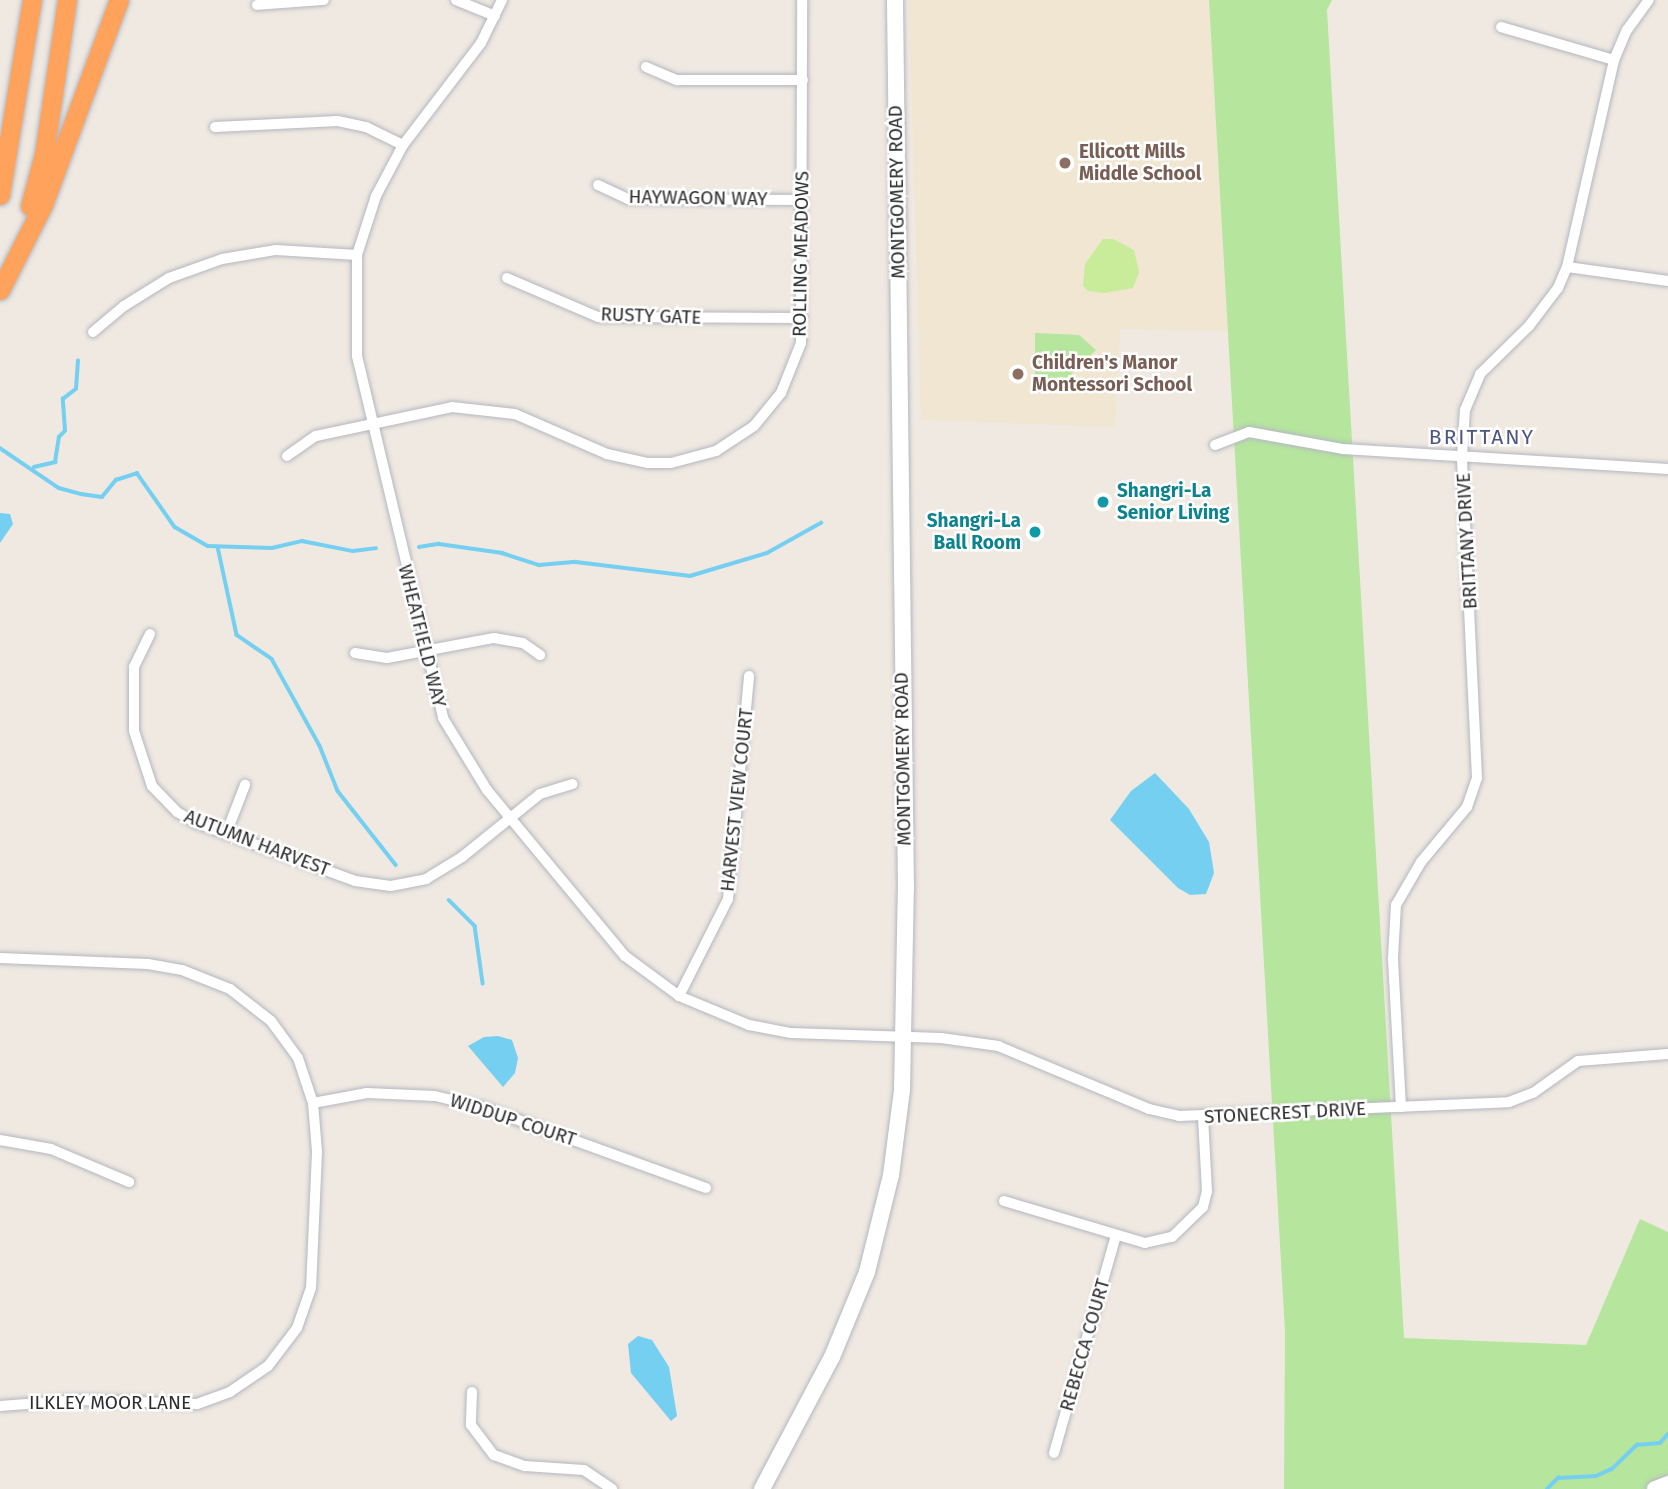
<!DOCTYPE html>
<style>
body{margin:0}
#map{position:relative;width:1668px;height:1489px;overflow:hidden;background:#efe9e1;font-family:"Fira Sans",sans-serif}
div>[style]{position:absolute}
.education>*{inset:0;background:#f0e6d1}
.green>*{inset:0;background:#b6e59e}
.pitch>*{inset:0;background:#c9ec9a}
.water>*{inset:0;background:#75cff0}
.stream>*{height:3.5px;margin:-1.75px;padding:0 1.75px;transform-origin:1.75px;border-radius:1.75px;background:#75cff0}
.roads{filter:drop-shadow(0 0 2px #b4b7c1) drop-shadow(0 0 2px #b4b7c1)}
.street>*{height:10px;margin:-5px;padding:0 5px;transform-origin:5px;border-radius:5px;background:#fff}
.secondary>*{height:16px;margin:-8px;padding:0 8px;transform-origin:8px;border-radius:8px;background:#fff}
.highway>*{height:19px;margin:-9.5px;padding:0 9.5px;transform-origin:9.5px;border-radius:9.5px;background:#ffa35c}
.dots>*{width:19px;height:19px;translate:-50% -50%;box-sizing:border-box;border:4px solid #fff;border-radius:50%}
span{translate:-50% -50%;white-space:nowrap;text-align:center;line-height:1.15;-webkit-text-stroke:5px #fff;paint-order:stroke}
.education-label{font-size:19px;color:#785e54;font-weight:700}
.left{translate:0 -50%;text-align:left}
.street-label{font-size:19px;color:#2e2e2e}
.culture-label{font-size:19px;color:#0d838f;font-weight:700}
.right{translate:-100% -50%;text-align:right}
.neighbourhood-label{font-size:21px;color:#4d5680;letter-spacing:2px}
</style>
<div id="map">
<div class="education">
<i style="clip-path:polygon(909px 0,1209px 0,1228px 331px,1120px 329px,1115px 427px,921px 420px)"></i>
</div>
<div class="green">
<i style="clip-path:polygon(1209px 0,1332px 0,1327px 10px,1404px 1338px,1586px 1345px,1640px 1219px,1668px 1232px,1668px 1489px,1284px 1489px,1285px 1332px)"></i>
<i style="clip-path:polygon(1035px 333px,1079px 335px,1096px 350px,1058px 387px,1035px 386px)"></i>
</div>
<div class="pitch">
<i style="clip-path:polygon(1103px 239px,1113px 239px,1134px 250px,1139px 272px,1133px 288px,1104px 293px,1088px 291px,1083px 286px,1085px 264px)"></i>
</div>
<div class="water">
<i style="clip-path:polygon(0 513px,10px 514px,13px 524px,0 543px)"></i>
<i style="clip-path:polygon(1155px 773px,1189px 809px,1209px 842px,1214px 873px,1206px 894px,1190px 895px,1178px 888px,1110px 820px,1131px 791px)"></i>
<i style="clip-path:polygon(498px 1036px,512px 1040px,518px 1058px,515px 1073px,503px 1087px,468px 1046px,484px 1037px)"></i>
<i style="clip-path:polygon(638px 1336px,652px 1340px,669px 1367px,677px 1416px,671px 1421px,631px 1373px,628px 1344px)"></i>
</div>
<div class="stream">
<i style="left:0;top:448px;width:71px;rotate:34.1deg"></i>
<i style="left:59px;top:488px;width:23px;rotate:15deg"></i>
<i style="left:81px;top:494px;width:21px;rotate:8deg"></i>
<i style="left:102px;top:497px;width:22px;rotate:-51deg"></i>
<i style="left:116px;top:480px;width:22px;rotate:-18deg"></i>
<i style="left:137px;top:473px;width:66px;rotate:54.9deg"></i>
<i style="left:175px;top:527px;width:38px;rotate:30deg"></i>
<i style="left:208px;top:546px;width:64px;rotate:1.8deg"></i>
<i style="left:272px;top:548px;width:31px;rotate:-13deg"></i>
<i style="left:302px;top:541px;width:52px;rotate:11.1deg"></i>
<i style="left:353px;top:551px;width:23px;rotate:-7deg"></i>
<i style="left:34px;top:467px;width:22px;rotate:-13deg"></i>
<i style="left:55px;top:462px;width:25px;rotate:-81deg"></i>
<i style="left:59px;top:437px;width:8px;rotate:-45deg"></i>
<i style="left:65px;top:431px;width:32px;rotate:-94deg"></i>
<i style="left:63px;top:399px;width:16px;rotate:-38deg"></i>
<i style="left:76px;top:389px;width:28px;rotate:-86deg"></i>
<i style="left:218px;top:547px;width:90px;rotate:77.8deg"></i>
<i style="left:237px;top:635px;width:42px;rotate:34.4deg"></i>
<i style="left:272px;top:659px;width:99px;rotate:61.1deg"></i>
<i style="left:320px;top:746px;width:48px;rotate:68.2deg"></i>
<i style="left:338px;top:791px;width:94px;rotate:51.9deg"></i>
<i style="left:419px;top:547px;width:20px;rotate:-9deg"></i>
<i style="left:439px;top:544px;width:64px;rotate:8.1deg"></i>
<i style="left:502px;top:553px;width:39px;rotate:18deg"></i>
<i style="left:539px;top:565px;width:37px;rotate:-5deg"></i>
<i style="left:576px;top:562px;width:115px;rotate:7deg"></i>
<i style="left:690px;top:576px;width:80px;rotate:-16.6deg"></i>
<i style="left:767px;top:553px;width:62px;rotate:-29.1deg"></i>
<i style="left:449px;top:900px;width:37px;rotate:45deg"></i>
<i style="left:475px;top:926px;width:58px;rotate:82deg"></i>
<i style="left:1547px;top:1489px;width:16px;rotate:-45deg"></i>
<i style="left:1558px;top:1478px;width:38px;rotate:-3deg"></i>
<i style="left:1596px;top:1476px;width:17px;rotate:-24deg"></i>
<i style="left:1612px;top:1469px;width:35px;rotate:-44deg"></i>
<i style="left:1637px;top:1445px;width:23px;rotate:-5deg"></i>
<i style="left:1660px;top:1443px;width:12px;rotate:-48deg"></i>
</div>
<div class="roads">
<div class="street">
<i style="left:456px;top:0;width:42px;rotate:22.3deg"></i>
<i style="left:502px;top:0;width:48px;rotate:116deg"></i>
<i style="left:481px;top:43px;width:128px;rotate:127.4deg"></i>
<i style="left:403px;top:145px;width:58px;rotate:117.9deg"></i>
<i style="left:376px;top:196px;width:62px;rotate:107.9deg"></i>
<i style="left:357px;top:255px;width:101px;rotate:90deg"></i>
<i style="left:357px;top:356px;width:372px;rotate:76.6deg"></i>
<i style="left:443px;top:718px;width:84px;rotate:58.6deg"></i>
<i style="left:487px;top:790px;width:216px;rotate:50.3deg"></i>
<i style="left:625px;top:956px;width:67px;rotate:36.5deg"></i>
<i style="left:679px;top:996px;width:76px;rotate:22.5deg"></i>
<i style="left:749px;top:1025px;width:43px;rotate:10.8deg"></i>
<i style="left:791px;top:1033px;width:150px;rotate:1.9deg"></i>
<i style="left:941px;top:1038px;width:58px;rotate:8deg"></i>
<i style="left:998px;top:1046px;width:164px;rotate:22.6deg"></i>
<i style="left:1149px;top:1109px;width:31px;rotate:13deg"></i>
<i style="left:1179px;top:1116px;width:330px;rotate:-2.4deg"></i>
<i style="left:1509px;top:1102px;width:26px;rotate:-21deg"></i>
<i style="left:1533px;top:1093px;width:55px;rotate:-35.4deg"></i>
<i style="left:1578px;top:1061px;width:90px;rotate:-4.4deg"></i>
<i style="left:257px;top:5px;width:67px;rotate:-4.3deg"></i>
<i style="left:1501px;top:27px;width:118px;rotate:16.3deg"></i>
<i style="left:646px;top:67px;width:34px;rotate:23deg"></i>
<i style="left:677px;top:80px;width:126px"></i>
<i style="left:215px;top:127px;width:123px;rotate:-2.8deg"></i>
<i style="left:338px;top:121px;width:29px;rotate:12deg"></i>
<i style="left:366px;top:127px;width:41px;rotate:25.9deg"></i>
<i style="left:598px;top:185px;width:33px;rotate:25deg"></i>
<i style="left:628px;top:199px;width:173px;rotate:0.3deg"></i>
<i style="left:1567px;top:267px;width:102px;rotate:7.9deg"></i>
<i style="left:507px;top:278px;width:99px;rotate:23.2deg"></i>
<i style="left:598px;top:317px;width:204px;rotate:0.3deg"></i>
<i style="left:93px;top:332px;width:40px;rotate:-40deg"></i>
<i style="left:124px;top:306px;width:53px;rotate:-31.9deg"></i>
<i style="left:169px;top:278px;width:56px;rotate:-19.7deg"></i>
<i style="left:222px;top:259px;width:55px;rotate:-9.5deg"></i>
<i style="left:276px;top:250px;width:81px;rotate:3.5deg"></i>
<i style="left:1215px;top:445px;width:36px;rotate:-21deg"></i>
<i style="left:1249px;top:432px;width:96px;rotate:10.3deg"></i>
<i style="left:1343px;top:449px;width:326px;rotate:3.5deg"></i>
<i style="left:287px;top:456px;width:35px;rotate:-35deg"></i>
<i style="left:316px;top:436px;width:139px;rotate:-12deg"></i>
<i style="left:452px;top:407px;width:63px;rotate:6.3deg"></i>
<i style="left:515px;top:414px;width:100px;rotate:23.5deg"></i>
<i style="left:607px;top:454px;width:42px;rotate:12.4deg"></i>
<i style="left:648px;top:463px;width:23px"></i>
<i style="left:671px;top:463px;width:47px;rotate:-14.9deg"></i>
<i style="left:716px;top:451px;width:45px;rotate:-33.3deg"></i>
<i style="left:754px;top:426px;width:43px;rotate:-50.7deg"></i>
<i style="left:781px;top:393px;width:54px;rotate:-68.2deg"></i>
<i style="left:801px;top:343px;width:343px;rotate:-89.8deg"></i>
<i style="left:150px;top:634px;width:37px;rotate:116deg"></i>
<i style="left:134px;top:667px;width:64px;rotate:90deg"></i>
<i style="left:134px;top:731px;width:58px;rotate:71.9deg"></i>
<i style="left:152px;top:786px;width:36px;rotate:46deg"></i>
<i style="left:177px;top:812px;width:20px;rotate:30deg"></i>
<i style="left:194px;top:822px;width:171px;rotate:20.1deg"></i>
<i style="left:355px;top:881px;width:36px;rotate:8deg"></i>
<i style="left:391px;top:886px;width:36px;rotate:-11deg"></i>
<i style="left:426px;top:879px;width:42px;rotate:-31.4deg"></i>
<i style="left:462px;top:857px;width:100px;rotate:-38.9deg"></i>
<i style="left:540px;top:794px;width:34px;rotate:-17deg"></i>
<i style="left:355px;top:653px;width:32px;rotate:9deg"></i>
<i style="left:387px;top:658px;width:109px;rotate:-10.6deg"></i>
<i style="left:494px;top:638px;width:29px;rotate:10deg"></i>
<i style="left:523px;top:643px;width:21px;rotate:35deg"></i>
<i style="left:226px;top:834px;width:53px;rotate:-68.8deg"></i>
<i style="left:0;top:958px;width:148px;rotate:2.3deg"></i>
<i style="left:148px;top:964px;width:35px;rotate:10deg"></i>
<i style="left:182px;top:970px;width:52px;rotate:21.6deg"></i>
<i style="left:230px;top:989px;width:52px;rotate:38deg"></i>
<i style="left:271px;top:1021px;width:46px;rotate:53.9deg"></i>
<i style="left:298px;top:1058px;width:47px;rotate:71.6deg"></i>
<i style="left:313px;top:1103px;width:49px;rotate:85.3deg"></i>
<i style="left:317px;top:1152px;width:136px;rotate:92.5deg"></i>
<i style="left:311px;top:1288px;width:42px;rotate:109.3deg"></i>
<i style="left:297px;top:1328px;width:48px;rotate:127.3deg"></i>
<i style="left:268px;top:1366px;width:46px;rotate:145.6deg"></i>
<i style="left:230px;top:1392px;width:35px;rotate:160deg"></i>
<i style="left:197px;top:1404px;width:119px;rotate:-178.1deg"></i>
<i style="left:78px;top:1400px;width:78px;rotate:175.6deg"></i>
<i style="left:679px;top:996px;width:109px;rotate:-63.2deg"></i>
<i style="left:728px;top:899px;width:224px;rotate:-84.6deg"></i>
<i style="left:313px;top:1103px;width:55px;rotate:-10.5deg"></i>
<i style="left:367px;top:1093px;width:68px;rotate:2.5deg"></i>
<i style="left:435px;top:1096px;width:51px;rotate:13.5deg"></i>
<i style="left:485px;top:1108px;width:235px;rotate:19.9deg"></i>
<i style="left:1401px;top:1107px;width:149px;rotate:-93.1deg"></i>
<i style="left:1393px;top:958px;width:53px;rotate:-86.8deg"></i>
<i style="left:1396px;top:905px;width:50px;rotate:-59.8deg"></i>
<i style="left:1421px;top:862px;width:72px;rotate:-50.1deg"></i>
<i style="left:1467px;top:807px;width:31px;rotate:-71deg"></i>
<i style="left:1477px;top:778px;width:322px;rotate:-92.7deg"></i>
<i style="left:1462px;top:456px;width:46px;rotate:-86.3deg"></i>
<i style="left:1465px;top:410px;width:39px;rotate:-67deg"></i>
<i style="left:1480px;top:374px;width:69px;rotate:-44.4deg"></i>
<i style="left:1529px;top:326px;width:48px;rotate:-52.7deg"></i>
<i style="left:1558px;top:288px;width:23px;rotate:-67deg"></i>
<i style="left:1567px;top:267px;width:212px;rotate:-77.2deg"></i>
<i style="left:1614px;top:60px;width:33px;rotate:-67deg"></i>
<i style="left:1627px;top:30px;width:37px;rotate:-54deg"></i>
<i style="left:0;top:1140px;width:52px;rotate:10deg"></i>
<i style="left:51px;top:1149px;width:85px;rotate:22.9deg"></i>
<i style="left:1004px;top:1201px;width:147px;rotate:16.6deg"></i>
<i style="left:1145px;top:1243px;width:28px;rotate:-13deg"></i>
<i style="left:1172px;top:1237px;width:43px;rotate:-44.1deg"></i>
<i style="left:1203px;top:1207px;width:16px;rotate:-76deg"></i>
<i style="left:1207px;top:1191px;width:74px;rotate:-93.1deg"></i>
<i style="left:472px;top:1392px;width:33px;rotate:92deg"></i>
<i style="left:471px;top:1425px;width:38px;rotate:53deg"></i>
<i style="left:494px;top:1455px;width:33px;rotate:20deg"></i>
<i style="left:525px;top:1466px;width:59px;rotate:3.9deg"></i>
<i style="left:584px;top:1470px;width:34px;rotate:34deg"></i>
<i style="left:1054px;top:1453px;width:226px;rotate:-74.1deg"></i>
</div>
<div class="secondary">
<i style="left:762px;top:1489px;width:149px;rotate:-62.1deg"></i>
<i style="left:832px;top:1357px;width:92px;rotate:-67.6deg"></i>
<i style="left:867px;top:1272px;width:100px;rotate:-76.1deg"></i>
<i style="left:891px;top:1175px;width:86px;rotate:-82.6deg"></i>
<i style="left:902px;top:1090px;width:200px;rotate:-88.9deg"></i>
<i style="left:906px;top:890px;width:890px;rotate:-90.71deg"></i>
<i style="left:1655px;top:1489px;width:14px;rotate:-21deg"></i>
</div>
<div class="highway">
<i style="left:0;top:195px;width:198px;rotate:-80.7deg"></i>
<i style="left:30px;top:206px;width:54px;rotate:-74.9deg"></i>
<i style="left:44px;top:154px;width:156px;rotate:-81.5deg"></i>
<i style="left:0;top:290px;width:95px;rotate:-63.2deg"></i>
<i style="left:43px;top:205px;width:219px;rotate:-69.7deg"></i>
</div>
</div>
<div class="dots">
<i style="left:1065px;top:163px;background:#8d6e63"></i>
<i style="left:1018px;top:374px;background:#8d6e63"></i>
<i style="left:1103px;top:502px;background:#0f9aa8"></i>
<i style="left:1035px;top:532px;background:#0f9aa8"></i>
</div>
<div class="education-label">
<span class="left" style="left:1079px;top:163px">Ellicott Mills<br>Middle School</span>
<span class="left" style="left:1032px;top:374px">Children's Manor<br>Montessori School</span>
</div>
<div class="street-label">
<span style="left:897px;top:192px;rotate:-91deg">MONTGOMERY ROAD</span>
<span style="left:698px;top:198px;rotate:1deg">HAYWAGON WAY</span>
<span style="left:801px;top:254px;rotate:-89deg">ROLLING MEADOWS</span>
<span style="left:651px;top:316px;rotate:2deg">RUSTY GATE</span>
<span style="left:1467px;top:541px;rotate:-93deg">BRITTANY DRIVE</span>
<span style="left:422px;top:636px;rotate:76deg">WHEATFIELD WAY</span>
<span style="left:903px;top:759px;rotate:-91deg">MONTGOMERY ROAD</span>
<span style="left:737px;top:800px;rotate:-84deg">HARVEST VIEW COURT</span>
<span style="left:257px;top:843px;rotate:21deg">AUTUMN HARVEST</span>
<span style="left:1285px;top:1113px;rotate:-3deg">STONECREST DRIVE</span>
<span style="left:513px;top:1120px;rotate:18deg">WIDDUP COURT</span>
<span style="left:1085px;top:1345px;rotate:-74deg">REBECCA COURT</span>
<span style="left:110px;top:1403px">ILKLEY MOOR LANE</span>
</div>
<div class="culture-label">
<span class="left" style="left:1117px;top:502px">Shangri-La<br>Senior Living</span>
<span class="right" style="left:1021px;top:532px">Shangri-La<br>Ball Room</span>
</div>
<div class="neighbourhood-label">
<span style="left:1482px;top:437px">BRITTANY</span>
</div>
</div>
